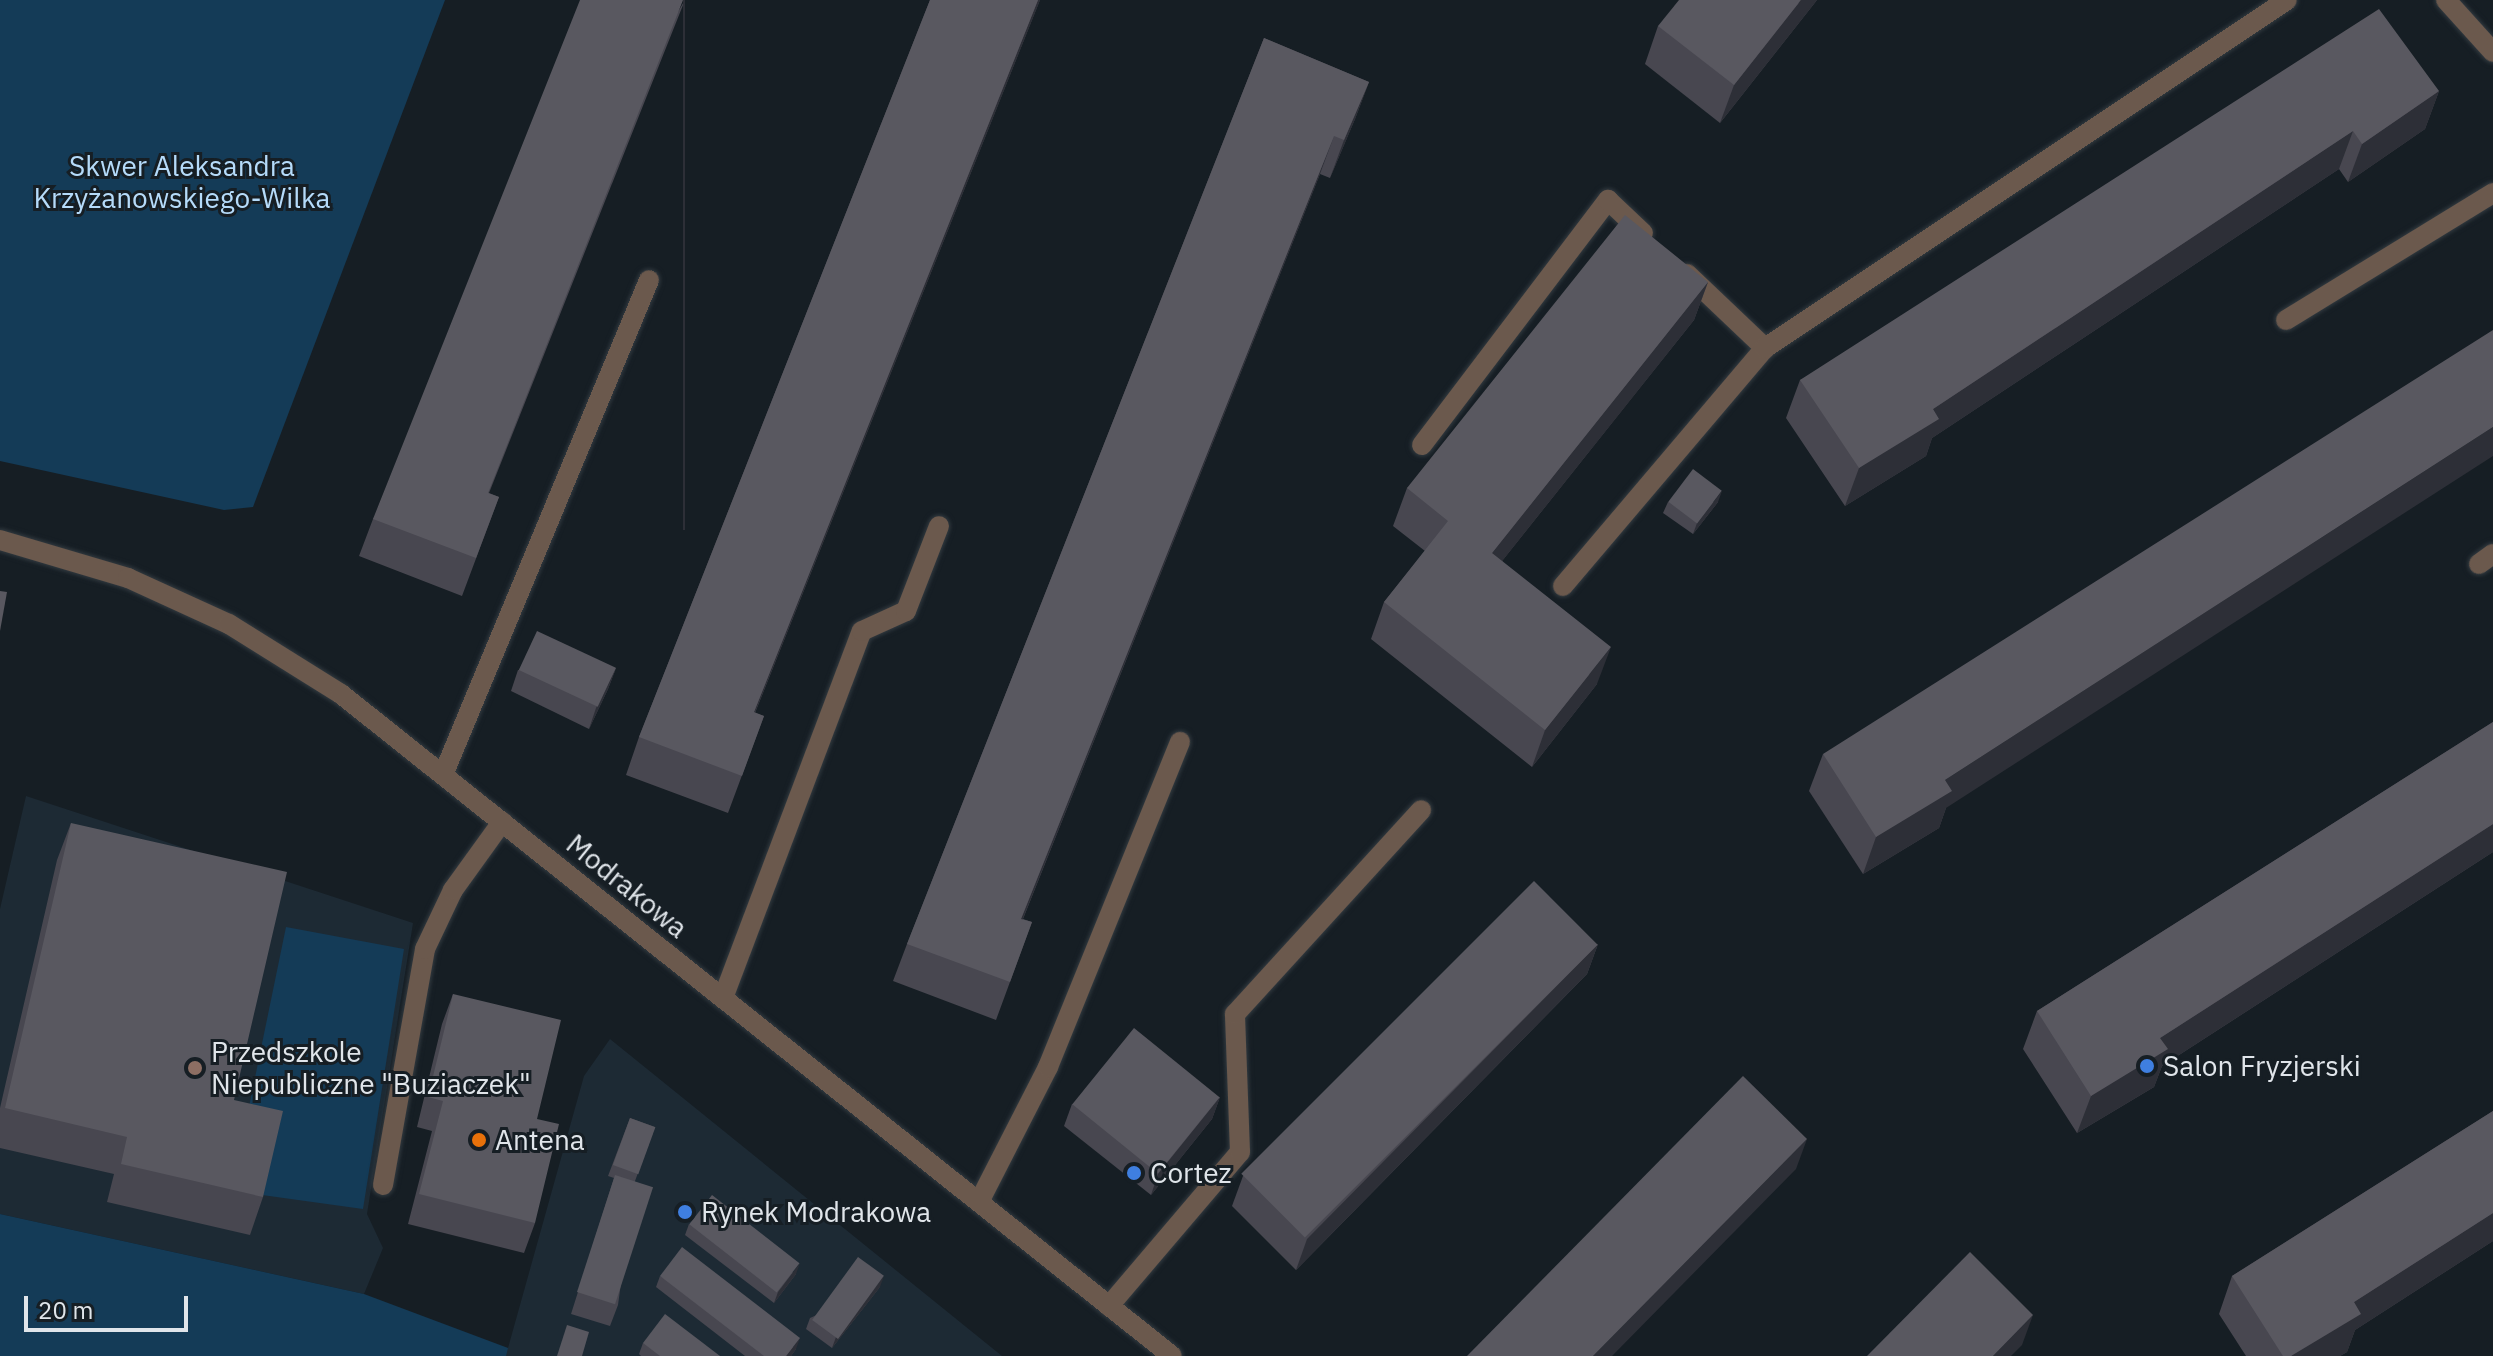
<!DOCTYPE html>
<meta charset="utf-8">
<style>
body{margin:0}
#map{position:relative;width:2493px;height:1356px;overflow:hidden;background:#161e24;font-family:"IBM Plex Sans",sans-serif}
div>[style]{position:absolute}
.built>*{inset:0;background:#1d2a34}
.green>*{inset:0;background:#143b57}
.roads{filter:drop-shadow(0 0 2px #323a40) drop-shadow(0 0 2px #323a40)}
.lane>*{height:20px;margin:-10px;padding:0 10px;transform-origin:10px;border-radius:10px;background:#6b594d}
.street>*{height:20px;margin:-10px;padding:0 10px;transform-origin:10px;border-radius:10px;background:#6b594d}
.wall>*{inset:0;background:#484750}
.shaded-wall>*{inset:0;background:#2d2f37;transform-origin:0 0}
.building>*{inset:0;background:#595860;transform-origin:0 0}
.dots>*{width:22px;height:22px;translate:-50% -50%;box-sizing:border-box;border:4px solid #161e24;border-radius:50%}
span{translate:-50% -50%;white-space:nowrap;text-align:center;line-height:1.15;-webkit-text-stroke:6px #161e24;paint-order:stroke}
.park-label{font-size:28px;color:#b5dbfa}
.street-label{font-size:28px;color:#e0e5ea}
.poi-label{font-size:28px;color:#e0e5ea}
.left{translate:0 -50%;text-align:left}
.scale{position:absolute;left:24px;top:1296px;width:164px;height:36px;box-sizing:border-box;border:4px solid #e0e5ea;border-top:0;padding-left:10px;font-size:24px;line-height:28px;white-space:nowrap;color:#e0e5ea;-webkit-text-stroke:6px #161e24;paint-order:stroke}
</style>
<div id="map">
<div class="built">
<i style="clip-path:polygon(26px 796px,413px 923px,367px 1214px,383px 1248px,364px 1294px,0 1214px,0 909px)"></i>
<i style="clip-path:polygon(610px 1039px,1002px 1356px,0 1356px,0 1230px,404px 1333px,508px 1348px,584px 1076px)"></i>
</div>
<div class="green">
<i style="clip-path:polygon(0 0,445px 0,253px 507px,224px 510px,0 461px)"></i>
<i style="clip-path:polygon(286px 927px,404px 949px,363px 1209px,262px 1195px,243px 1136px)"></i>
<i style="clip-path:polygon(0 1214px,364px 1294px,508px 1348px,506px 1356px,0 1356px)"></i>
</div>
<div class="roads">
<div class="lane">
<i style="left:2286px;top:320px;width:243px;rotate:-31.5deg"></i>
<i style="left:2479px;top:564px;width:17px;rotate:-36deg"></i>
<i style="left:443px;top:775px;width:536px;rotate:-67.4deg"></i>
<i style="left:723px;top:998px;width:392px;rotate:-69.3deg"></i>
<i style="left:862px;top:631px;width:48px;rotate:-24.4deg"></i>
<i style="left:906px;top:611px;width:91px;rotate:-68.8deg"></i>
<i style="left:383px;top:1185px;width:240px;rotate:-79.9deg"></i>
<i style="left:425px;top:949px;width:65px;rotate:-64.6deg"></i>
<i style="left:453px;top:890px;width:84px;rotate:-54.2deg"></i>
<i style="left:979px;top:1202px;width:152px;rotate:-62.9deg"></i>
<i style="left:1048px;top:1067px;width:351px;rotate:-67.9deg"></i>
<i style="left:1109px;top:1306px;width:202px;rotate:-49.6deg"></i>
<i style="left:1240px;top:1152px;width:138px;rotate:-92.1deg"></i>
<i style="left:1235px;top:1014px;width:276px;rotate:-47.6deg"></i>
</div>
<div class="street">
<i style="left:2446px;top:0;width:70px;rotate:47.9deg"></i>
<i style="left:1687px;top:274px;width:108px;rotate:43.5deg"></i>
<i style="left:1422px;top:445px;width:308px;rotate:-52.8deg"></i>
<i style="left:1608px;top:200px;width:48px;rotate:43.3deg"></i>
<i style="left:0;top:540px;width:134px;rotate:16.5deg"></i>
<i style="left:128px;top:578px;width:111px;rotate:24.5deg"></i>
<i style="left:229px;top:624px;width:132px;rotate:32deg"></i>
<i style="left:341px;top:694px;width:1062px;rotate:38.54deg"></i>
<i style="left:1563px;top:586px;width:312px;rotate:-49.7deg"></i>
<i style="left:1765px;top:348px;width:627px;rotate:-33.69deg"></i>
</div>
</div>
<div class="wall">
<i style="clip-path:polygon(685px 0,489px 493px,499px 497px,462px 596px,359px 556px,373px 519px)"></i>
<i style="clip-path:polygon(930px 0,1040px 0,755px 713px,764px 716px,728px 813px,626px 775px,639px 737px)"></i>
<i style="clip-path:polygon(1817px 0,1720px 123px,1645px 64px,1658px 26px)"></i>
<i style="clip-path:polygon(1264px 38px,1369px 82px,1355px 119px,1330px 178px,1320px 174px,1023px 919px,1032px 922px,996px 1020px,893px 981px,907px 944px)"></i>
<i style="clip-path:polygon(2439px 91px,2425px 129px,2348px 182px,2339px 169px,1932px 438px,1926px 456px,1845px 506px,1786px 418px,1800px 380px)"></i>
<i style="clip-path:polygon(1708px 282px,1694px 320px,1502px 561px,1597px 684px,1532px 767px,1371px 639px,1384px 602px,1425px 551px,1393px 526px,1407px 488px)"></i>
<i style="clip-path:polygon(1668px 502px,1718px 502px,1693px 534px,1663px 513px)"></i>
<i style="clip-path:polygon(616px 668px,608px 689px,589px 729px,511px 691px,518px 670px)"></i>
<i style="clip-path:polygon(2493px 722px,2493px 852px,2162px 1066px,2154px 1087px,2077px 1133px,2023px 1049px,2037px 1011px)"></i>
<i style="clip-path:polygon(1823px 754px,1946px 808px,1939px 828px,1863px 874px,1809px 791px)"></i>
<i style="clip-path:polygon(71px 823px,234px 1100px,263px 1197px,250px 1235px,107px 1202px,114px 1174px,0 1148px,0 1108px,57px 860px)"></i>
<i style="clip-path:polygon(1598px 944px,1587px 974px,1296px 1270px,1232px 1206px,1243px 1176px)"></i>
<i style="clip-path:polygon(453px 994px,537px 1119px,535px 1223px,524px 1253px,408px 1224px,432px 1131px,417px 1127px,442px 1024px)"></i>
<i style="clip-path:polygon(1220px 1097px,1212px 1119px,1151px 1195px,1064px 1126px,1072px 1104px)"></i>
<i style="clip-path:polygon(2493px 1111px,2493px 1241px,2355px 1330px,2347px 1352px,2340px 1356px,2246px 1356px,2219px 1314px,2232px 1276px)"></i>
<i style="clip-path:polygon(630px 1118px,655px 1127px,635px 1181px,618px 1305px,610px 1326px,571px 1314px,614px 1178px,608px 1176px)"></i>
<i style="clip-path:polygon(689px 1224px,796px 1274px,774px 1303px,685px 1235px)"></i>
<i style="clip-path:polygon(660px 1276px,796px 1349px,791px 1356px,745px 1356px,656px 1287px)"></i>
<i style="clip-path:polygon(880px 1287px,832px 1348px,806px 1329px,810px 1318px)"></i>
<i style="clip-path:polygon(643px 1343px,720px 1356px,641px 1356px,639px 1354px)"></i>
</div>
<div class="shaded-wall">
<i style="left:683px;top:0;width:2px;height:530px"></i>
<i style="clip-path:polygon(1038px 0,1040px 0,740px 750px,754px 712px)"></i>
<i style="clip-path:polygon(1801px 0,1817px 0,1720px 123px,1734px 85px)"></i>
<i style="clip-path:polygon(1369px 82px,1355px 119px,1330px 178px,1344px 140px)"></i>
<i style="clip-path:polygon(2439px 91px,2425px 129px,2348px 182px,2362px 144px)"></i>
<i style="clip-path:polygon(2353px 131px,2339px 169px,1932px 438px,1926px 456px,1845px 506px,1859px 468px,1933px 409px)"></i>
<i style="clip-path:polygon(1334px 136px,1320px 174px,1008px 956px,1021px 919px)"></i>
<i style="clip-path:polygon(1708px 282px,1694px 320px,1479px 590px,1492px 553px)"></i>
<i style="clip-path:polygon(2493px 427px,2493px 456px,1946px 808px,1939px 828px,1863px 874px,1876px 837px,1945px 780px)"></i>
<i style="clip-path:polygon(1722px 491px,1718px 502px,1693px 534px,1697px 523px)"></i>
<i style="clip-path:polygon(1611px 647px,1597px 684px,1532px 767px,1545px 730px)"></i>
<i style="clip-path:polygon(616px 668px,608px 689px,589px 729px,596px 708px)"></i>
<i style="clip-path:polygon(2493px 824px,2493px 852px,2162px 1066px,2154px 1087px,2077px 1133px,2091px 1096px,2160px 1038px)"></i>
<i style="clip-path:polygon(1598px 944px,1587px 974px,1296px 1270px,1307px 1239px)"></i>
<i style="clip-path:polygon(1220px 1097px,1212px 1119px,1151px 1195px,1158px 1174px)"></i>
<i style="clip-path:polygon(1807px 1139px,1796px 1169px,1612px 1356px,1593px 1356px)"></i>
<i style="clip-path:polygon(2493px 1213px,2493px 1241px,2355px 1330px,2347px 1352px,2340px 1356px,2291px 1356px,2354px 1302px)"></i>
<i style="clip-path:polygon(800px 1263px,796px 1274px,774px 1303px,778px 1292px)"></i>
<i style="clip-path:polygon(884px 1276px,880px 1287px,832px 1348px,836px 1337px)"></i>
<i style="clip-path:polygon(2033px 1315px,2022px 1345px,2011px 1356px,1993px 1356px)"></i>
<i style="clip-path:polygon(800px 1338px,796px 1349px,791px 1356px,786px 1356px)"></i>
</div>
<div class="building">
<i style="clip-path:polygon(580px 0,683px 0,488px 493px,499px 497px,476px 558px,373px 519px)"></i>
<i style="clip-path:polygon(930px 0,1038px 0,754px 712px,764px 716px,742px 776px,639px 737px)"></i>
<i style="clip-path:polygon(1679px 0,1801px 0,1734px 85px,1658px 26px)"></i>
<i style="clip-path:polygon(2379px 9px,2439px 91px,2362px 144px,2353px 131px,1933px 409px,1939px 419px,1859px 468px,1800px 380px)"></i>
<i style="clip-path:polygon(1264px 38px,1369px 82px,1344px 140px,1334px 136px,1021px 919px,1032px 922px,1010px 982px,907px 944px)"></i>
<i style="clip-path:polygon(1625px 215px,1708px 282px,1492px 553px,1611px 647px,1545px 730px,1384px 602px,1448px 521px,1407px 488px)"></i>
<i style="clip-path:polygon(2493px 330px,2493px 427px,1945px 780px,1952px 791px,1876px 837px,1823px 754px)"></i>
<i style="left:1693px;top:469px;width:36px;height:41px;rotate:37deg"></i>
<i style="clip-path:polygon(0 591px,7px 592px,0 631px)"></i>
<i style="left:537px;top:631px;width:87px;height:43px;rotate:25deg"></i>
<i style="clip-path:polygon(2493px 722px,2493px 824px,2160px 1038px,2168px 1049px,2091px 1096px,2037px 1011px)"></i>
<i style="clip-path:polygon(71px 823px,287px 872px,234px 1100px,283px 1111px,263px 1197px,121px 1164px,127px 1137px,5px 1108px)"></i>
<i style="left:1534px;top:881px;width:90px;height:414px;rotate:45deg"></i>
<i style="clip-path:polygon(453px 994px,561px 1020px,537px 1119px,559px 1124px,535px 1223px,419px 1194px,443px 1101px,428px 1097px)"></i>
<i style="left:1134px;top:1028px;width:110px;height:98px;rotate:39deg"></i>
<i style="clip-path:polygon(1743px 1076px,1807px 1139px,1593px 1356px,1467px 1356px)"></i>
<i style="clip-path:polygon(2493px 1111px,2493px 1213px,2354px 1302px,2361px 1314px,2291px 1356px,2283px 1356px,2232px 1276px)"></i>
<i style="left:630px;top:1118px;width:27px;height:50px;rotate:20deg"></i>
<i style="left:615px;top:1175px;width:40px;height:123px;rotate:18deg"></i>
<i style="left:712px;top:1195px;width:111px;height:37px;rotate:38deg"></i>
<i style="clip-path:polygon(682px 1247px,800px 1338px,786px 1356px,764px 1356px,660px 1276px)"></i>
<i style="clip-path:polygon(1970px 1252px,2033px 1315px,1993px 1356px,1867px 1356px)"></i>
<i style="left:858px;top:1257px;width:32px;height:78px;rotate:36deg"></i>
<i style="clip-path:polygon(665px 1314px,720px 1356px,660px 1356px,643px 1343px)"></i>
<i style="clip-path:polygon(567px 1325px,589px 1332px,582px 1356px,557px 1356px)"></i>
</div>
<div class="dots">
<i style="left:2147px;top:1066px;background:#3f7fe0"></i>
<i style="left:195px;top:1068px;background:#8d6e63"></i>
<i style="left:479px;top:1140px;background:#e8710a"></i>
<i style="left:1134px;top:1173px;background:#3f7fe0"></i>
<i style="left:685px;top:1212px;background:#3f7fe0"></i>
</div>
<div class="park-label">
<span style="left:182px;top:182px">Skwer Aleksandra<br>Krzyżanowskiego-Wilka</span>
</div>
<div class="street-label">
<span style="left:627px;top:886px;rotate:39deg">Modrakowa</span>
</div>
<div class="poi-label">
<span class="left" style="left:211px;top:1068px">Przedszkole<br>Niepubliczne "Buziaczek"</span>
<span class="left" style="left:2163px;top:1066px">Salon Fryzjerski</span>
<span class="left" style="left:495px;top:1140px">Antena</span>
<span class="left" style="left:1150px;top:1173px">Cortez</span>
<span class="left" style="left:701px;top:1212px">Rynek Modrakowa</span>
</div>
<div class="scale">20 m</div>
</div>
